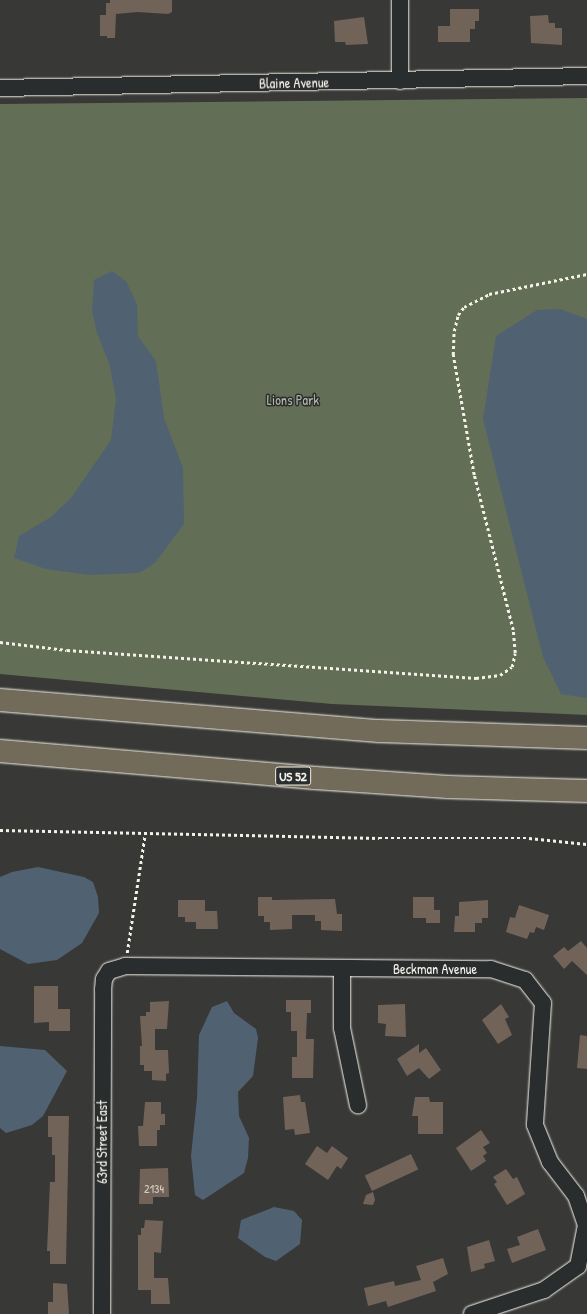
<!DOCTYPE html>
<style>
body{margin:0}
#map{position:relative;width:587px;height:1314px;overflow:hidden;background:#383836;font-family:"Patrick Hand",sans-serif}
div>[style]{position:absolute}
.green>*{inset:0;background:#636e56}
.water>*{inset:0;background:#506272}
.building>*{inset:0;background:#726358;transform-origin:0 0}
.path>*{height:2.5px;margin-top:-1.25px;transform-origin:0;background:repeating-linear-gradient(90deg,#f4f1e8 0 3px,transparent 0 6px)}
.roads{filter:drop-shadow(0 0 1px #f4f1e8) drop-shadow(0 0 1px #f4f1e8)}
.minor>*{height:16px;margin:-8px;padding:0 8px;transform-origin:8px;border-radius:8px;background:#2a2d2e}
.highway>*{height:22px;margin:-11px;padding:0 11px;transform-origin:11px;border-radius:11px;background:#726b5a}
span{translate:-50% -50%;white-space:nowrap;text-align:center;line-height:1.15;-webkit-text-stroke:3px #2a2d2e;paint-order:stroke}
.number-label{font-size:12px;color:#d4cec4}
.number-label span{-webkit-text-stroke-width:0}
.shield-label span{padding:1px 3px;background:#2a2d2e;border:1px solid;border-radius:3px;-webkit-text-stroke-width:0}
.shield-label{font-size:13px;color:#f4f1e8;font-weight:700}
.street-label{font-size:14px;color:#f4f1e8}
.park-label{font-size:14px;color:#b3b6a6}
</style>
<div id="map">
<div class="green">
<i style="clip-path:polygon(587px 98px,587px 715px,332px 704px,0 674px,0 104px)"></i>
</div>
<div class="water">
<i style="clip-path:polygon(112px 271px,126px 281px,137px 304px,138px 336px,156px 361px,164px 418px,183px 468px,184px 524px,155px 563px,139px 573px,89px 575px,46px 569px,14px 558px,19px 536px,51px 517px,71px 498px,111px 440px,116px 398px,109px 363px,97px 333px,92px 311px,94px 280px)"></i>
<i style="clip-path:polygon(560px 309px,587px 319px,587px 698px,561px 694px,543px 657px,483px 419px,496px 336px,537px 310px)"></i>
<i style="clip-path:polygon(38px 867px,84px 877px,93px 882px,98px 897px,99px 913px,82px 943px,57px 960px,28px 964px,0 949px,0 877px,12px 872px)"></i>
<i style="clip-path:polygon(227px 1001px,234px 1013px,256px 1029px,258px 1038px,253px 1076px,238px 1092px,239px 1116px,249px 1138px,248px 1158px,244px 1173px,203px 1200px,195px 1195px,191px 1156px,197px 1098px,199px 1035px,212px 1007px)"></i>
<i style="clip-path:polygon(0 1046px,45px 1050px,67px 1071px,43px 1116px,32px 1125px,6px 1133px,0 1128px)"></i>
<i style="clip-path:polygon(274px 1207px,294px 1211px,302px 1220px,300px 1244px,276px 1261px,265px 1257px,238px 1238px,241px 1220px)"></i>
</div>
<div class="building">
<i style="clip-path:polygon(110px 0,172px 0,172px 12px,168px 14px,138px 12px,116px 14px,115px 38px,107px 38px,107px 36px,100px 36px,100px 15px,106px 15px,106px 3px,110px 3px)"></i>
<i style="clip-path:polygon(450px 9px,479px 9px,479px 21px,475px 21px,475px 29px,470px 29px,470px 42px,438px 42px,438px 26px,450px 26px)"></i>
<i style="clip-path:polygon(548px 15px,549px 23px,555px 23px,555px 28px,562px 28px,562px 45px,531px 43px,530px 16px)"></i>
<i style="clip-path:polygon(364px 17px,368px 44px,346px 45px,345px 42px,335px 42px,334px 21px)"></i>
<i style="clip-path:polygon(258px 897px,272px 897px,272px 900px,335px 899px,337px 914px,342px 914px,342px 931px,321px 930px,321px 921px,315px 921px,315px 915px,292px 915px,292px 929px,270px 930px,270px 922px,264px 922px,264px 916px,258px 916px)"></i>
<i style="clip-path:polygon(413px 897px,434px 897px,434px 910px,440px 910px,440px 923px,426px 923px,426px 918px,413px 918px)"></i>
<i style="clip-path:polygon(178px 900px,205px 900px,205px 911px,217px 911px,218px 929px,196px 929px,196px 922px,185px 922px,185px 917px,178px 917px)"></i>
<i style="clip-path:polygon(488px 900px,488px 918px,482px 918px,482px 923px,475px 923px,475px 932px,454px 932px,455px 916px,459px 916px,459px 902px)"></i>
<i style="clip-path:polygon(519px 905px,549px 915px,544px 930px,536px 927px,534px 933px,530px 932px,527px 939px,506px 932px,510px 917px,515px 918px)"></i>
<i style="clip-path:polygon(581px 941px,587px 948px,587px 975px,572px 961px,564px 969px,553px 956px,564px 947px,568px 951px)"></i>
<i style="clip-path:polygon(34px 986px,58px 986px,58px 1009px,70px 1009px,70px 1031px,49px 1031px,49px 1022px,34px 1023px)"></i>
<i style="clip-path:polygon(286px 1000px,311px 1000px,311px 1013px,307px 1013px,306px 1039px,314px 1039px,313px 1078px,292px 1078px,292px 1057px,297px 1057px,297px 1031px,291px 1031px,291px 1012px,286px 1012px)"></i>
<i style="clip-path:polygon(169px 1001px,167px 1029px,155px 1029px,155px 1050px,168px 1050px,169px 1073px,166px 1074px,166px 1081px,152px 1080px,152px 1071px,144px 1071px,144px 1065px,140px 1065px,140px 1046px,142px 1046px,140px 1016px,146px 1016px,146px 1012px,150px 1012px,150px 1002px)"></i>
<i style="clip-path:polygon(405px 1004px,406px 1037px,385px 1036px,386px 1024px,378px 1023px,378px 1005px)"></i>
<i style="clip-path:polygon(501px 1004px,509px 1017px,505px 1019px,512px 1035px,498px 1044px,482px 1020px)"></i>
<i style="clip-path:polygon(580px 1035px,587px 1036px,587px 1069px,577px 1068px)"></i>
<i style="clip-path:polygon(419px 1044px,419px 1053px,426px 1048px,441px 1070px,429px 1079px,419px 1068px,407px 1076px,397px 1059px)"></i>
<i style="clip-path:polygon(300px 1095px,301px 1102px,305px 1102px,310px 1133px,295px 1135px,294px 1129px,285px 1130px,283px 1097px)"></i>
<i style="clip-path:polygon(415px 1097px,429px 1097px,430px 1102px,443px 1102px,443px 1134px,418px 1134px,418px 1116px,412px 1116px)"></i>
<i style="clip-path:polygon(145px 1102px,161px 1102px,161px 1114px,165px 1114px,165px 1125px,160px 1125px,160px 1130px,157px 1130px,157px 1146px,139px 1146px,138px 1126px,143px 1126px)"></i>
<i style="clip-path:polygon(48px 1116px,69px 1116px,66px 1264px,50px 1264px,50px 1251px,47px 1251px,50px 1182px,55px 1182px,55px 1155px,52px 1155px,52px 1137px,48px 1137px)"></i>
<i style="clip-path:polygon(481px 1130px,490px 1143px,483px 1147px,487px 1153px,483px 1156px,486px 1161px,471px 1171px,456px 1148px)"></i>
<i style="clip-path:polygon(317px 1146px,327px 1153px,332px 1146px,348px 1158px,341px 1169px,337px 1166px,328px 1180px,305px 1164px)"></i>
<i style="left:411px;top:1154px;width:17px;height:51px;rotate:65deg"></i>
<i style="clip-path:polygon(168px 1168px,169px 1197px,153px 1197px,153px 1204px,139px 1204px,140px 1169px)"></i>
<i style="clip-path:polygon(506px 1169px,513px 1179px,517px 1177px,525px 1194px,507px 1205px,494px 1184px,497px 1182px,493px 1177px)"></i>
<i style="clip-path:polygon(373px 1192px,375px 1200px,373px 1205px,363px 1204px,366px 1195px)"></i>
<i style="clip-path:polygon(145px 1220px,163px 1221px,161px 1253px,154px 1252px,154px 1278px,168px 1278px,170px 1304px,151px 1304px,151px 1290px,138px 1290px,138px 1235px,141px 1235px,141px 1228px,144px 1228px)"></i>
<i style="clip-path:polygon(538px 1229px,546px 1250px,512px 1263px,507px 1249px,520px 1245px,517px 1237px)"></i>
<i style="clip-path:polygon(489px 1240px,495px 1261px,484px 1264px,485px 1268px,471px 1272px,467px 1247px)"></i>
<i style="clip-path:polygon(443px 1258px,448px 1274px,433px 1282px,436px 1291px,388px 1307px,386px 1301px,368px 1306px,364px 1288px,394px 1281px,395px 1286px,421px 1280px,416px 1266px)"></i>
<i style="clip-path:polygon(53px 1283px,67px 1284px,69px 1314px,48px 1314px,48px 1302px,53px 1302px)"></i>
</div>
<div class="path">
<i style="left:0;top:642px;width:67px;rotate:6.8deg"></i>
<i style="left:67px;top:650px;width:410px;rotate:3.9deg"></i>
<i style="left:476px;top:678px;width:24px;rotate:-7deg"></i>
<i style="left:500px;top:675px;width:14px;rotate:-34deg"></i>
<i style="left:512px;top:667px;width:14px;rotate:-78deg"></i>
<i style="left:515px;top:653px;width:23px;rotate:-95deg"></i>
<i style="left:513px;top:630px;width:160px;rotate:-104.1deg"></i>
<i style="left:474px;top:475px;width:122px;rotate:-99.9deg"></i>
<i style="left:453px;top:355px;width:24px;rotate:-88deg"></i>
<i style="left:454px;top:331px;width:16px;rotate:-76deg"></i>
<i style="left:458px;top:315px;width:10px;rotate:-53deg"></i>
<i style="left:464px;top:307px;width:28px;rotate:-27deg"></i>
<i style="left:489px;top:294px;width:100px;rotate:-11.5deg"></i>
<i style="left:0;top:830px;width:379px;rotate:1.2deg"></i>
<i style="left:379px;top:838px;width:150px"></i>
<i style="left:529px;top:838px;width:58px;rotate:5.9deg"></i>
<i style="left:127px;top:953px;width:120px;rotate:-81.4deg"></i>
</div>
<div class="roads">
<div class="minor">
<i style="left:400px;top:0;width:81px;rotate:90deg"></i>
<i style="left:0;top:88px;width:587px;rotate:-1.17deg"></i>
<i style="left:342px;top:969px;width:59px;rotate:90deg"></i>
<i style="left:342px;top:1028px;width:79px;rotate:78.3deg"></i>
<i style="left:102px;top:1314px;width:324px;rotate:-89.8deg"></i>
<i style="left:103px;top:990px;width:11px;rotate:-85deg"></i>
<i style="left:104px;top:979px;width:9px;rotate:-58deg"></i>
<i style="left:109px;top:971px;width:17px;rotate:-17deg"></i>
<i style="left:125px;top:966px;width:366px;rotate:0.5deg"></i>
<i style="left:491px;top:969px;width:36px;rotate:18deg"></i>
<i style="left:525px;top:980px;width:29px;rotate:52deg"></i>
<i style="left:543px;top:1003px;width:122px;rotate:93.8deg"></i>
<i style="left:535px;top:1125px;width:40px;rotate:68deg"></i>
<i style="left:550px;top:1162px;width:43px;rotate:52.6deg"></i>
<i style="left:576px;top:1196px;width:31px;rotate:71deg"></i>
<i style="left:586px;top:1225px;width:42px;rotate:101deg"></i>
<i style="left:578px;top:1266px;width:42px;rotate:144.8deg"></i>
<i style="left:544px;top:1290px;width:76px;rotate:161.6deg"></i>
</div>
<div class="highway">
<i style="left:0;top:700px;width:380px;rotate:4.7deg"></i>
<i style="left:379px;top:731px;width:208px;rotate:1.9deg"></i>
<i style="left:0;top:751px;width:316px;rotate:4.9deg"></i>
<i style="left:315px;top:778px;width:133px;rotate:3.9deg"></i>
<i style="left:448px;top:787px;width:139px;rotate:1.6deg"></i>
</div>
</div>
<div class="number-label">
<span style="left:154px;top:1189px">2134</span>
</div>
<div class="shield-label">
<span style="left:293px;top:776px">US 52</span>
</div>
<div class="street-label">
<span style="left:294px;top:83px;rotate:-1deg">Blaine Avenue</span>
<span style="left:435px;top:969px">Beckman Avenue</span>
<span style="left:102px;top:1142px;rotate:-90deg">63rd Street East</span>
</div>
<div class="park-label">
<span style="left:293px;top:400px">Lions Park</span>
</div>
</div>
